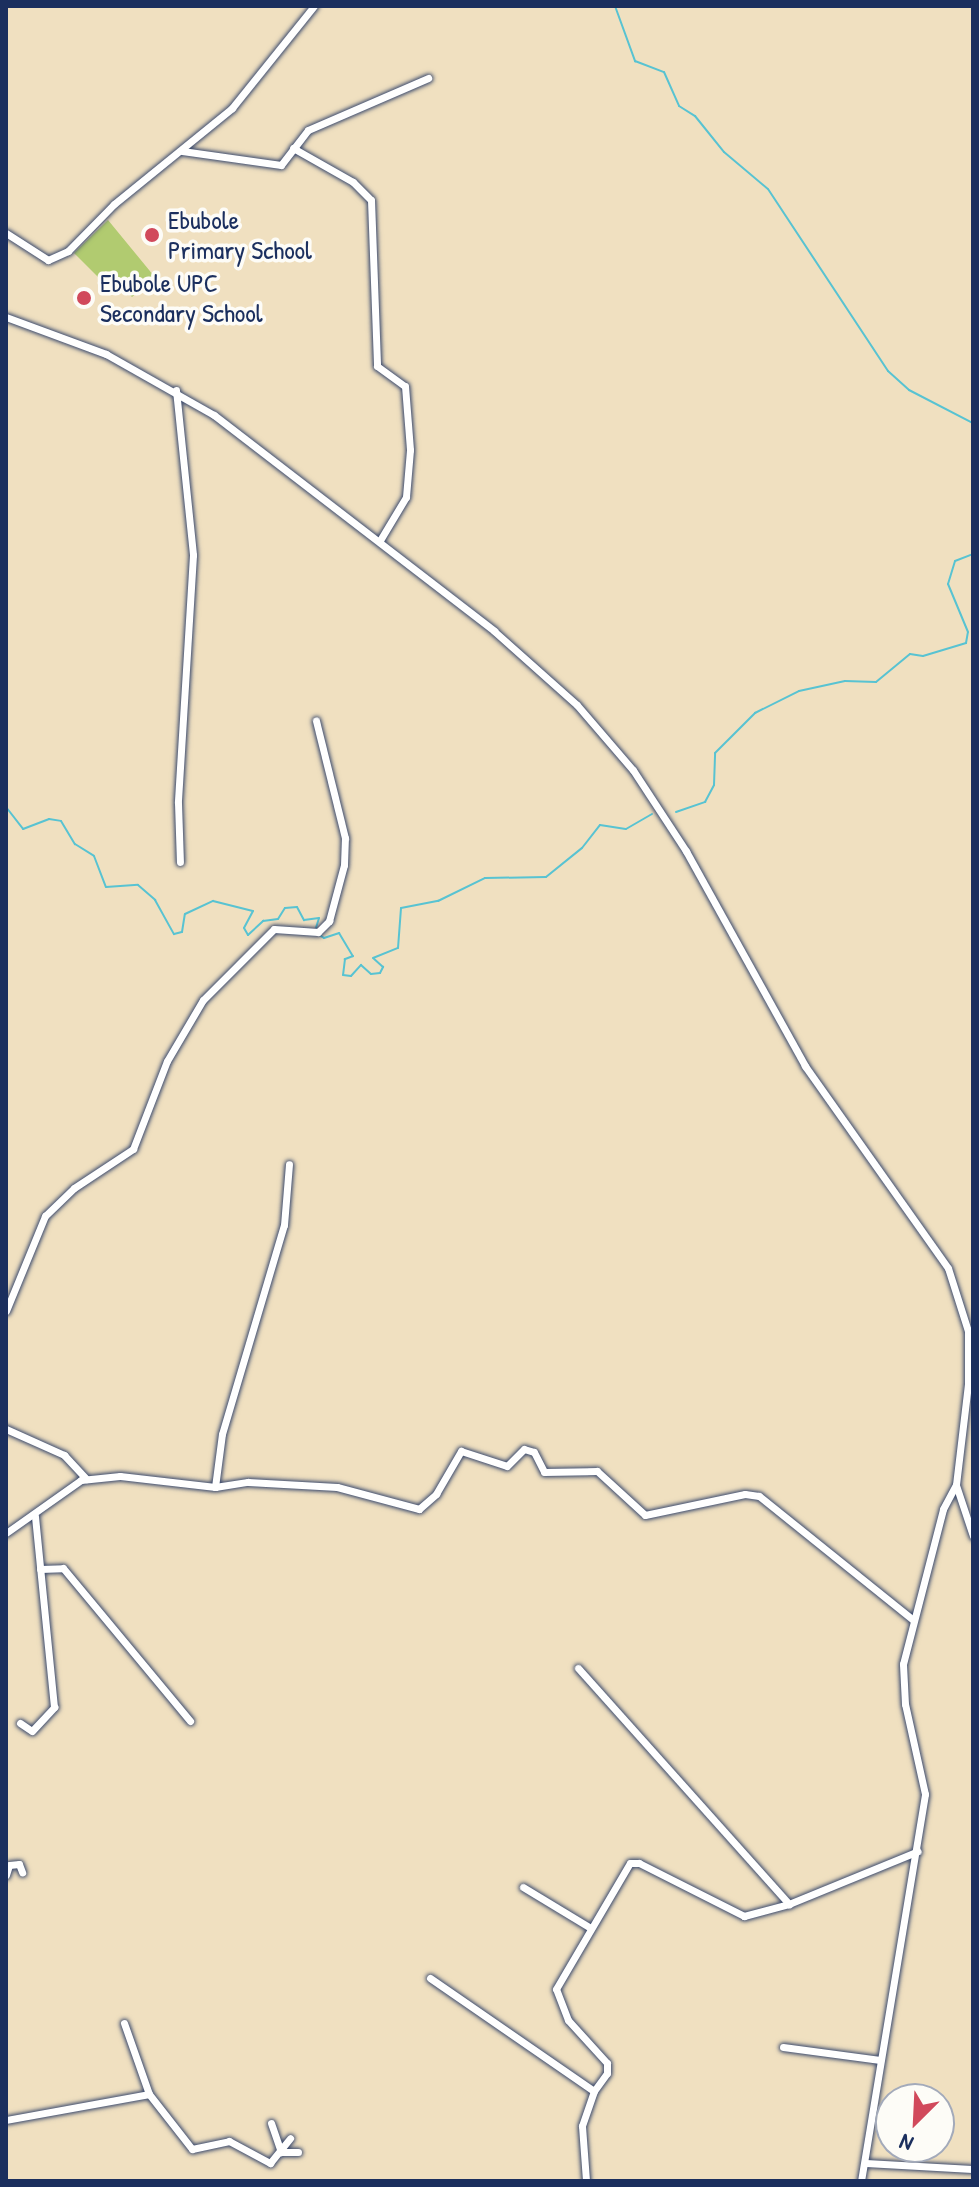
<!DOCTYPE html>
<style>
body{margin:0}
#map{position:relative;width:979px;height:2187px;overflow:hidden;background:#f0e0c0;font-family:"Patrick Hand",sans-serif}
div>[style]{position:absolute}
.green>*{inset:0;background:#b1cb70}
.stream>*{height:2px;margin:-1px;padding:0 1px;transform-origin:1px;border-radius:1px;background:#58c3d2}
.roads{filter:drop-shadow(0 0 2px #3b4a6d) drop-shadow(0 0 2px #3b4a6d)}
.minor>*{height:7px;margin:-3.5px;padding:0 3.5px;transform-origin:3.5px;border-radius:3.5px;background:#fff}
.dots>*{width:22px;height:22px;translate:-50% -50%;box-sizing:border-box;border:4px solid #fdfcf7;border-radius:50%}
span{translate:-50% -50%;white-space:nowrap;text-align:center;line-height:1.15;-webkit-text-stroke:7px #fdfcf7;paint-order:stroke}
.poi-label{font-size:26px;color:#1b2f5e}
.left{translate:0 -50%;text-align:left}
.frame{position:absolute;inset:0;border:8px solid #1b2f5e;pointer-events:none}
.north{position:absolute;left:875px;top:2083px;width:80px;height:80px;box-sizing:border-box;background:#fdfcf7;border:2px solid #a3aaba;border-radius:50%;rotate:204deg;font-size:22px;font-weight:700;line-height:32px;text-align:center;color:#1b2f5e}
.north::after{content:'';display:block;margin:auto;width:28px;height:36px;background:#d1495b;clip-path:polygon(50% 0,100% 100%,50% 72%,0 100%)}
</style>
<div id="map">
<div class="green">
<i style="clip-path:polygon(108px 220px,154px 276px,132px 297px,106px 271px,98px 277px,74px 253px)"></i>
</div>
<div class="stream">
<i style="left:615px;top:6px;width:59px;rotate:70deg"></i>
<i style="left:635px;top:61px;width:31px;rotate:21deg"></i>
<i style="left:664px;top:72px;width:37px;rotate:66deg"></i>
<i style="left:679px;top:106px;width:19px;rotate:32deg"></i>
<i style="left:695px;top:116px;width:46px;rotate:51.1deg"></i>
<i style="left:724px;top:152px;width:57px;rotate:40.1deg"></i>
<i style="left:768px;top:189px;width:218px;rotate:56.6deg"></i>
<i style="left:888px;top:371px;width:28px;rotate:42deg"></i>
<i style="left:909px;top:390px;width:72px;rotate:27.3deg"></i>
<i style="left:6px;top:807px;width:28px;rotate:52deg"></i>
<i style="left:23px;top:829px;width:28px;rotate:-21deg"></i>
<i style="left:49px;top:819px;width:12px;rotate:9deg"></i>
<i style="left:61px;top:821px;width:27px;rotate:59deg"></i>
<i style="left:75px;top:844px;width:22px;rotate:32deg"></i>
<i style="left:94px;top:856px;width:33px;rotate:69deg"></i>
<i style="left:106px;top:887px;width:32px;rotate:-4deg"></i>
<i style="left:138px;top:885px;width:23px;rotate:41deg"></i>
<i style="left:155px;top:900px;width:39px;rotate:61deg"></i>
<i style="left:174px;top:934px;width:8px;rotate:-14deg"></i>
<i style="left:182px;top:932px;width:18px;rotate:-81deg"></i>
<i style="left:185px;top:914px;width:31px;rotate:-25deg"></i>
<i style="left:213px;top:901px;width:41px;rotate:14deg"></i>
<i style="left:253px;top:911px;width:19px;rotate:118deg"></i>
<i style="left:244px;top:928px;width:8px;rotate:60deg"></i>
<i style="left:248px;top:935px;width:21px;rotate:-43deg"></i>
<i style="left:263px;top:921px;width:15px;rotate:-8deg"></i>
<i style="left:278px;top:919px;width:13px;rotate:-58deg"></i>
<i style="left:285px;top:908px;width:12px;rotate:-5deg"></i>
<i style="left:297px;top:907px;width:15px;rotate:62deg"></i>
<i style="left:304px;top:920px;width:15px;rotate:-8deg"></i>
<i style="left:319px;top:918px;width:10px;rotate:107deg"></i>
<i style="left:676px;top:812px;width:31px;rotate:-19deg"></i>
<i style="left:705px;top:802px;width:19px;rotate:-62deg"></i>
<i style="left:714px;top:785px;width:32px;rotate:-88deg"></i>
<i style="left:715px;top:753px;width:57px;rotate:-45deg"></i>
<i style="left:755px;top:713px;width:49px;rotate:-26.6deg"></i>
<i style="left:799px;top:691px;width:47px;rotate:-12.3deg"></i>
<i style="left:845px;top:681px;width:31px;rotate:2deg"></i>
<i style="left:876px;top:682px;width:44px;rotate:-39.5deg"></i>
<i style="left:910px;top:654px;width:13px;rotate:9deg"></i>
<i style="left:923px;top:656px;width:45px;rotate:-16.8deg"></i>
<i style="left:966px;top:643px;width:11px;rotate:-80deg"></i>
<i style="left:968px;top:632px;width:52px;rotate:-112.6deg"></i>
<i style="left:948px;top:584px;width:24px;rotate:-73deg"></i>
<i style="left:955px;top:561px;width:19px;rotate:-21deg"></i>
<i style="left:318px;top:934px;width:7px;rotate:34deg"></i>
<i style="left:324px;top:938px;width:16px;rotate:-18deg"></i>
<i style="left:339px;top:933px;width:27px;rotate:59deg"></i>
<i style="left:353px;top:956px;width:9px;rotate:159deg"></i>
<i style="left:345px;top:959px;width:16px;rotate:97deg"></i>
<i style="left:343px;top:975px;width:8px;rotate:7deg"></i>
<i style="left:351px;top:976px;width:15px;rotate:-48deg"></i>
<i style="left:361px;top:965px;width:13px;rotate:42deg"></i>
<i style="left:371px;top:974px;width:9px;rotate:-6deg"></i>
<i style="left:380px;top:973px;width:7px;rotate:-63deg"></i>
<i style="left:383px;top:967px;width:13px;rotate:-138deg"></i>
<i style="left:373px;top:958px;width:27px;rotate:-22deg"></i>
<i style="left:398px;top:948px;width:40px;rotate:-85.7deg"></i>
<i style="left:401px;top:908px;width:38px;rotate:-11deg"></i>
<i style="left:438px;top:901px;width:52px;rotate:-26.1deg"></i>
<i style="left:485px;top:878px;width:61px;rotate:-0.9deg"></i>
<i style="left:546px;top:877px;width:46px;rotate:-38.9deg"></i>
<i style="left:582px;top:848px;width:29px;rotate:-52deg"></i>
<i style="left:600px;top:825px;width:26px;rotate:9deg"></i>
<i style="left:626px;top:829px;width:30px;rotate:-30deg"></i>
</div>
<div class="roads">
<div class="minor">
<i style="left:293px;top:148px;width:69px;rotate:29.5deg"></i>
<i style="left:353px;top:182px;width:25px;rotate:45deg"></i>
<i style="left:371px;top:200px;width:166px;rotate:87.9deg"></i>
<i style="left:377px;top:366px;width:34px;rotate:36deg"></i>
<i style="left:405px;top:386px;width:64px;rotate:85.5deg"></i>
<i style="left:410px;top:450px;width:47px;rotate:94.9deg"></i>
<i style="left:406px;top:497px;width:52px;rotate:121deg"></i>
<i style="left:182px;top:151px;width:100px;rotate:8deg"></i>
<i style="left:281px;top:165px;width:44px;rotate:-52.4deg"></i>
<i style="left:308px;top:130px;width:131px;rotate:-23.4deg"></i>
<i style="left:6px;top:233px;width:50px;rotate:32.7deg"></i>
<i style="left:48px;top:260px;width:22px;rotate:-24deg"></i>
<i style="left:68px;top:251px;width:66px;rotate:-45.6deg"></i>
<i style="left:114px;top:204px;width:152px;rotate:-39.1deg"></i>
<i style="left:232px;top:108px;width:131px;rotate:-51.2deg"></i>
<i style="left:6px;top:317px;width:107px;rotate:20.3deg"></i>
<i style="left:106px;top:354px;width:124px;rotate:29.5deg"></i>
<i style="left:214px;top:415px;width:354px;rotate:37.6deg"></i>
<i style="left:494px;top:631px;width:111px;rotate:41.7deg"></i>
<i style="left:577px;top:705px;width:86px;rotate:49.3deg"></i>
<i style="left:633px;top:770px;width:97px;rotate:56.8deg"></i>
<i style="left:686px;top:851px;width:246px;rotate:61deg"></i>
<i style="left:805px;top:1066px;width:247px;rotate:54.7deg"></i>
<i style="left:948px;top:1268px;width:66px;rotate:72.4deg"></i>
<i style="left:968px;top:1331px;width:53px;rotate:90deg"></i>
<i style="left:968px;top:1384px;width:102px;rotate:96.8deg"></i>
<i style="left:956px;top:1485px;width:54px;rotate:71.6deg"></i>
<i style="left:176px;top:390px;width:166px;rotate:84.1deg"></i>
<i style="left:193px;top:555px;width:248px;rotate:93.5deg"></i>
<i style="left:178px;top:803px;width:59px;rotate:88.1deg"></i>
<i style="left:6px;top:1311px;width:103px;rotate:-67.7deg"></i>
<i style="left:45px;top:1216px;width:40px;rotate:-44deg"></i>
<i style="left:74px;top:1188px;width:71px;rotate:-33.5deg"></i>
<i style="left:133px;top:1149px;width:94px;rotate:-68.9deg"></i>
<i style="left:167px;top:1061px;width:71px;rotate:-59.5deg"></i>
<i style="left:203px;top:1000px;width:100px;rotate:-45deg"></i>
<i style="left:274px;top:929px;width:44px;rotate:3.9deg"></i>
<i style="left:318px;top:932px;width:16px;rotate:-45deg"></i>
<i style="left:329px;top:921px;width:58px;rotate:-75deg"></i>
<i style="left:344px;top:865px;width:27px;rotate:-88deg"></i>
<i style="left:345px;top:838px;width:121px;rotate:-103.9deg"></i>
<i style="left:6px;top:1429px;width:64px;rotate:24.1deg"></i>
<i style="left:64px;top:1455px;width:33px;rotate:47deg"></i>
<i style="left:215px;top:1487px;width:33px;rotate:-9deg"></i>
<i style="left:248px;top:1482px;width:89px;rotate:3.2deg"></i>
<i style="left:337px;top:1487px;width:85px;rotate:15deg"></i>
<i style="left:419px;top:1509px;width:23px;rotate:-41deg"></i>
<i style="left:436px;top:1494px;width:50px;rotate:-59.8deg"></i>
<i style="left:461px;top:1451px;width:48px;rotate:18.1deg"></i>
<i style="left:507px;top:1466px;width:24px;rotate:-45deg"></i>
<i style="left:524px;top:1449px;width:10px;rotate:17deg"></i>
<i style="left:534px;top:1452px;width:22px;rotate:63deg"></i>
<i style="left:544px;top:1472px;width:53px;rotate:-1.1deg"></i>
<i style="left:597px;top:1471px;width:65px;rotate:42.5deg"></i>
<i style="left:645px;top:1515px;width:102px;rotate:-11.9deg"></i>
<i style="left:745px;top:1494px;width:14px;rotate:8deg"></i>
<i style="left:759px;top:1496px;width:198px;rotate:38.8deg"></i>
<i style="left:6px;top:1533px;width:92px;rotate:-35.2deg"></i>
<i style="left:81px;top:1480px;width:39px;rotate:-6deg"></i>
<i style="left:120px;top:1476px;width:96px;rotate:6.6deg"></i>
<i style="left:215px;top:1487px;width:53px;rotate:-82.5deg"></i>
<i style="left:222px;top:1434px;width:218px;rotate:-73.5deg"></i>
<i style="left:284px;top:1225px;width:61px;rotate:-85.3deg"></i>
<i style="left:40px;top:1569px;width:23px;rotate:-2deg"></i>
<i style="left:63px;top:1568px;width:199px;rotate:50.3deg"></i>
<i style="left:578px;top:1668px;width:317px;rotate:48.2deg"></i>
<i style="left:789px;top:1904px;width:139px;rotate:-22.3deg"></i>
<i style="left:20px;top:1723px;width:14px;rotate:34deg"></i>
<i style="left:32px;top:1731px;width:33px;rotate:-47deg"></i>
<i style="left:54px;top:1707px;width:192px;rotate:-95.7deg"></i>
<i style="left:6px;top:1875px;width:10px;rotate:-73deg"></i>
<i style="left:9px;top:1865px;width:10px;rotate:-6deg"></i>
<i style="left:19px;top:1864px;width:9px;rotate:69deg"></i>
<i style="left:523px;top:1887px;width:77px;rotate:31.2deg"></i>
<i style="left:430px;top:1978px;width:199px;rotate:34.6deg"></i>
<i style="left:594px;top:2091px;width:37px;rotate:109deg"></i>
<i style="left:582px;top:2126px;width:55px;rotate:85.8deg"></i>
<i style="left:124px;top:2023px;width:75px;rotate:70.6deg"></i>
<i style="left:149px;top:2094px;width:70px;rotate:52deg"></i>
<i style="left:192px;top:2149px;width:38px;rotate:-12deg"></i>
<i style="left:229px;top:2141px;width:47px;rotate:28.2deg"></i>
<i style="left:270px;top:2163px;width:32px;rotate:-51deg"></i>
<i style="left:783px;top:2047px;width:98px;rotate:7.6deg"></i>
<i style="left:594px;top:2091px;width:22px;rotate:-54deg"></i>
<i style="left:607px;top:2073px;width:10px;rotate:-90deg"></i>
<i style="left:607px;top:2063px;width:58px;rotate:-132.2deg"></i>
<i style="left:568px;top:2020px;width:33px;rotate:-111deg"></i>
<i style="left:556px;top:1989px;width:146px;rotate:-59.6deg"></i>
<i style="left:630px;top:1863px;width:9px"></i>
<i style="left:639px;top:1863px;width:118px;rotate:26.8deg"></i>
<i style="left:744px;top:1916px;width:47px;rotate:-14.9deg"></i>
<i style="left:6px;top:2120px;width:145px;rotate:-10.3deg"></i>
<i style="left:271px;top:2123px;width:31px;rotate:71deg"></i>
<i style="left:281px;top:2152px;width:17px"></i>
<i style="left:865px;top:2163px;width:108px;rotate:3.2deg"></i>
<i style="left:861px;top:2181px;width:392px;rotate:-80.6deg"></i>
<i style="left:925px;top:1794px;width:92px;rotate:-102.5deg"></i>
<i style="left:905px;top:1704px;width:40px;rotate:-92.9deg"></i>
<i style="left:903px;top:1664px;width:160px;rotate:-75.5deg"></i>
<i style="left:943px;top:1509px;width:27px;rotate:-62deg"></i>
</div>
</div>
<div class="dots">
<i style="left:152px;top:235px;background:#d1495b"></i>
<i style="left:84px;top:298px;background:#d1495b"></i>
</div>
<div class="poi-label">
<span class="left" style="left:168px;top:235px">Ebubole<br>Primary School</span>
<span class="left" style="left:100px;top:298px">Ebubole UPC<br>Secondary School</span>
</div>
<div class="frame"></div>
<div class="north">N</div>
</div>
